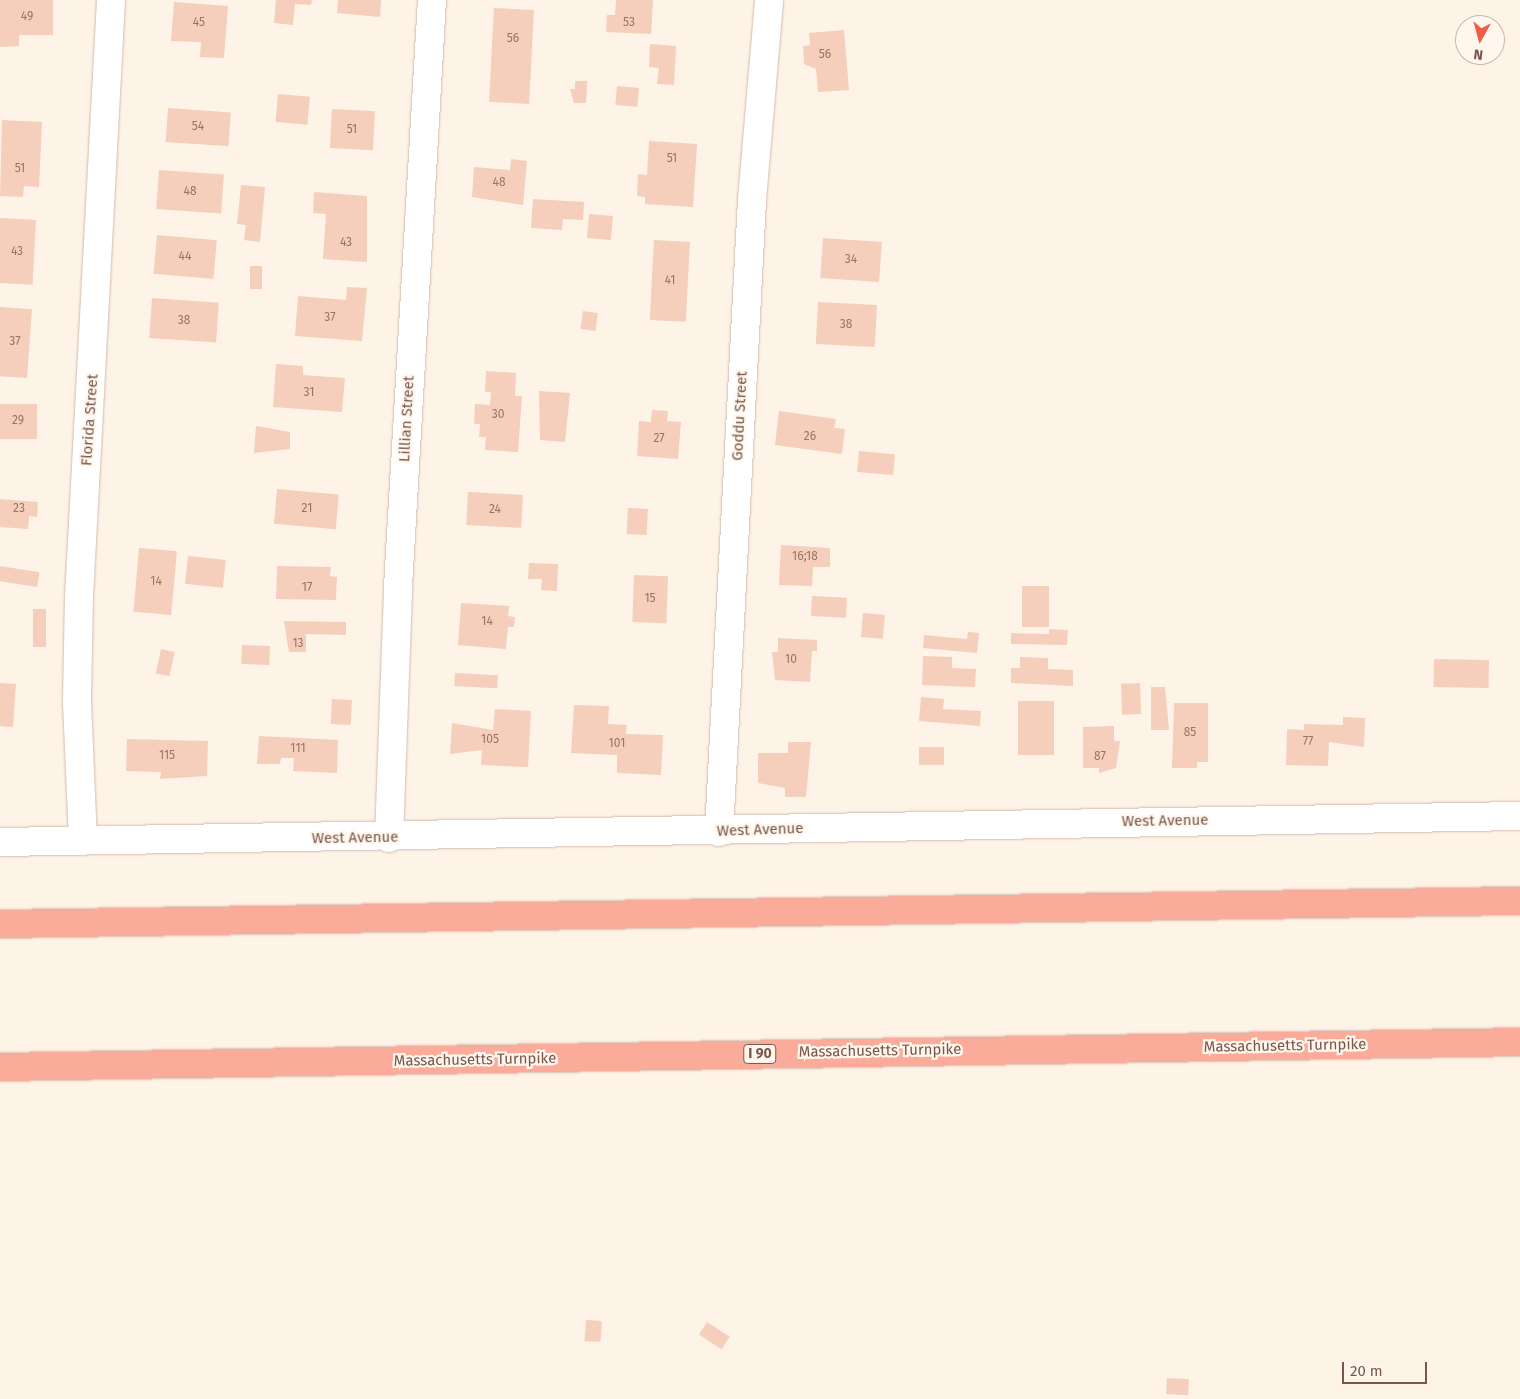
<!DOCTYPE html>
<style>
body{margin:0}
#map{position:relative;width:1520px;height:1399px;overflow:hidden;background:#fef3e7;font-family:"Fira Sans",sans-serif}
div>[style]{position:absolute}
.building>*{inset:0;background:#f5cebc;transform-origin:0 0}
.roads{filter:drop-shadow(0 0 1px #d3bbae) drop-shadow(0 0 1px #d3bbae)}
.street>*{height:28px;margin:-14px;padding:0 14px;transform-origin:14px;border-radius:14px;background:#fff}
.secondary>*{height:28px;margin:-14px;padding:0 14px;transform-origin:14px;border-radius:14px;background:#fff}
.highway>*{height:28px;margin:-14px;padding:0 14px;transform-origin:14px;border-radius:14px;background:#fbab9a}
span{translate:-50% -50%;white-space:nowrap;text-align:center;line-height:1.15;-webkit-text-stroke:4.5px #fff7ee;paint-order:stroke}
.number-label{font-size:12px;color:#987466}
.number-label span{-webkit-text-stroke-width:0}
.shield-label span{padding:1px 4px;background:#fff7ee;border:1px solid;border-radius:4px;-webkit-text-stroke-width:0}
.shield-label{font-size:14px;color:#795649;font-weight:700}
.street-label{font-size:15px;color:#795649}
.north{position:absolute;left:1455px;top:15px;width:50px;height:50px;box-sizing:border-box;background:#fff7ee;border:1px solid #c9b7ac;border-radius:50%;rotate:187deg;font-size:14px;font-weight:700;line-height:20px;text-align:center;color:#795649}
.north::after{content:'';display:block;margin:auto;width:18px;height:22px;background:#ee5c45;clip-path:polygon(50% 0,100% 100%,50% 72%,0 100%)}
.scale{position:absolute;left:1342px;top:1362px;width:85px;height:22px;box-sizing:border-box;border:2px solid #795649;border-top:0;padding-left:6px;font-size:15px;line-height:18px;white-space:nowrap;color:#795649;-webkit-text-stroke:4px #fff7ee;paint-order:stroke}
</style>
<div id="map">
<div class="building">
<i style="clip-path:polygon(0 0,53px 0,53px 35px,19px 35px,19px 46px,0 47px)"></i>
<i style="clip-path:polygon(276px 0,312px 0,311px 5px,295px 4px,293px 25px,274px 23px)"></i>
<i style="clip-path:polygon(338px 0,381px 0,380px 17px,337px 13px)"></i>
<i style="clip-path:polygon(616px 0,653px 0,651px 34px,606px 32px,607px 15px,615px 15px)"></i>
<i style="clip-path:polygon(174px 2px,228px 6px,224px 58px,200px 57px,201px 42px,171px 41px)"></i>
<i style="left:494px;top:8px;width:40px;height:94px;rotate:3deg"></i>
<i style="clip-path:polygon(844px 30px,849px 90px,818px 92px,816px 69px,804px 64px,803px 46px,810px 45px,809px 33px)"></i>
<i style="clip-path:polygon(650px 44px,676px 46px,674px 85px,657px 84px,659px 68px,649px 67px)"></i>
<i style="clip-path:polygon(575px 81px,587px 81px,586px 103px,574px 103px,570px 89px,575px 89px)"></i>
<i style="left:617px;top:86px;width:22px;height:19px;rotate:5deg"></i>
<i style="left:278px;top:94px;width:32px;height:28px;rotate:5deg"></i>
<i style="left:168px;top:108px;width:63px;height:34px;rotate:4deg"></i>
<i style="left:332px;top:109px;width:43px;height:39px;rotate:3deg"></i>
<i style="clip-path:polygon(2px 120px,42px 122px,39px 187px,24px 186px,23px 197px,0 196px)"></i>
<i style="clip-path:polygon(649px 141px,697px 144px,693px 207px,645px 204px,645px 197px,637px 196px,638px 174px,647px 175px)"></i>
<i style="clip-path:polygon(511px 159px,527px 161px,523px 205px,472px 197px,474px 167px,510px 170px)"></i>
<i style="left:159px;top:170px;width:65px;height:39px;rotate:4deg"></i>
<i style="clip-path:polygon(241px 185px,265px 187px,260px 242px,244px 240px,246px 225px,237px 224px)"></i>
<i style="clip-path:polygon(314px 192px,367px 196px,367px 262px,323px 259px,326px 214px,313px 213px)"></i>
<i style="clip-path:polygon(533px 199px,584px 202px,583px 220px,563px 219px,562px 230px,531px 228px)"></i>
<i style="left:589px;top:214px;width:24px;height:24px;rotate:5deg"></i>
<i style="left:0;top:218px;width:36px;height:65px;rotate:3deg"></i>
<i style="left:157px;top:235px;width:60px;height:39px;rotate:5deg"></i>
<i style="left:823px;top:238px;width:59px;height:40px;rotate:4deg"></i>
<i style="left:654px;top:240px;width:36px;height:80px;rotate:3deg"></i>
<i style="left:250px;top:266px;width:12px;height:23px"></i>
<i style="clip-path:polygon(347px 287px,367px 288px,362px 341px,295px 336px,298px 296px,346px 300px)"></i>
<i style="left:152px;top:298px;width:67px;height:40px;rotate:4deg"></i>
<i style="left:818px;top:302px;width:59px;height:42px;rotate:3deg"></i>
<i style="left:0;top:307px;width:32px;height:69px;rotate:4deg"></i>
<i style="left:583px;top:311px;width:15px;height:18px;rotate:8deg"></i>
<i style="clip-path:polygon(276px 364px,303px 366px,303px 375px,345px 378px,342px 412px,273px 407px)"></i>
<i style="clip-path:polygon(486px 371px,516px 373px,515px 396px,522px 396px,518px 452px,485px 450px,486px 437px,479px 437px,480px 424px,474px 424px,475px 404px,490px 405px,491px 392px,485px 392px)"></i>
<i style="clip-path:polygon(539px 391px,570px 393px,565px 442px,540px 440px)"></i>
<i style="left:0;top:404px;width:37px;height:35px"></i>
<i style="clip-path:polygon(652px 410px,668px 411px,667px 421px,681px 422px,678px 459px,637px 456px,639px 421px,651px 422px)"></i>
<i style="clip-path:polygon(779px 411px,836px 419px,834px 428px,845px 429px,842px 454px,775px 445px)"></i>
<i style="clip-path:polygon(256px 426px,290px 432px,290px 449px,254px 453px)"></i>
<i style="left:859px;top:451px;width:36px;height:21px;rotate:5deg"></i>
<i style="left:277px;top:489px;width:62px;height:35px;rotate:5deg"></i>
<i style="left:468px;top:492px;width:55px;height:33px;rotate:3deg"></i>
<i style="clip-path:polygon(0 499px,38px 502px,37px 517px,29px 516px,28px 529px,0 527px)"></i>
<i style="left:628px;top:508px;width:20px;height:26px;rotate:3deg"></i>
<i style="clip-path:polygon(781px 545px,830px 548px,830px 567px,813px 567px,812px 586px,779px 585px)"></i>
<i style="left:139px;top:548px;width:38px;height:64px;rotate:5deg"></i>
<i style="left:188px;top:556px;width:38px;height:28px;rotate:6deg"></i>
<i style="clip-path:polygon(529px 563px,558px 564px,557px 591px,541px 590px,542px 579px,528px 579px)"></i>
<i style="left:0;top:566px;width:40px;height:15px;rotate:9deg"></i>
<i style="clip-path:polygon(277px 566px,331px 567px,330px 576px,337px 577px,336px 600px,276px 599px)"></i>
<i style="left:634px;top:575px;width:34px;height:47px;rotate:2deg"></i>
<i style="left:1022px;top:586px;width:27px;height:41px"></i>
<i style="left:812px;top:596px;width:35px;height:20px;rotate:3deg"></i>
<i style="clip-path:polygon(461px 603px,509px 606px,508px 616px,515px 617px,514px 627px,508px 627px,506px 649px,458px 645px)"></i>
<i style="left:33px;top:609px;width:13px;height:38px"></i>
<i style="left:863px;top:613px;width:22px;height:24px;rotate:5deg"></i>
<i style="clip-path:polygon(284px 621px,346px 622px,346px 635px,306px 634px,306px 652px,289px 652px)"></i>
<i style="clip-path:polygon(1049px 629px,1068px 630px,1067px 645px,1011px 644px,1011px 633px,1049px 634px)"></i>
<i style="clip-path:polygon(968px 632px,979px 633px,977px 653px,923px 648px,924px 635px,967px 639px)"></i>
<i style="clip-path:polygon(778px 638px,817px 640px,817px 651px,812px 651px,810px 682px,775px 680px,772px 652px,778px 652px)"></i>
<i style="left:242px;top:645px;width:28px;height:19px;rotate:2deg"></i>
<i style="left:161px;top:649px;width:14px;height:25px;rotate:12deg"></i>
<i style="clip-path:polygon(923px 656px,952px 657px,952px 668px,976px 669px,975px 687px,922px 685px)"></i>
<i style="clip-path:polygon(1020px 657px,1048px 658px,1048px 669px,1073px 670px,1073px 686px,1011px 683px,1011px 668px,1020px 668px)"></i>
<i style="left:1434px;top:659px;width:55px;height:28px;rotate:1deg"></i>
<i style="left:455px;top:673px;width:43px;height:13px;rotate:3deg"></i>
<i style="left:0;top:683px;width:16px;height:43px;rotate:4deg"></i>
<i style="left:1140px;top:683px;width:31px;height:19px;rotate:88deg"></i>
<i style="clip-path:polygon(1151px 687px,1165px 687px,1169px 730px,1151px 730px)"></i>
<i style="clip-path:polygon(921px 697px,944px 699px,943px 709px,981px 711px,980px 726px,919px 721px)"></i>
<i style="left:332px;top:699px;width:20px;height:25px;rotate:3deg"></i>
<i style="left:1018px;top:701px;width:36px;height:54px"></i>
<i style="clip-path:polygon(1174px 703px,1208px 703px,1208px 762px,1197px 762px,1197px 768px,1172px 768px)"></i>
<i style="clip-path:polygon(574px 705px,609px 706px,608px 724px,627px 725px,626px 734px,663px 735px,661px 775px,617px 773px,617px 755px,571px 753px)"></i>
<i style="clip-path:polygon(495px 709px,531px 711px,528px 767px,481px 765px,482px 750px,450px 754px,452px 723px,493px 730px)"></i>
<i style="clip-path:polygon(1343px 717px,1365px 718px,1364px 747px,1329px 742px,1328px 766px,1286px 765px,1287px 729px,1304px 730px,1304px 724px,1343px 725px)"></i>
<i style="clip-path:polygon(1114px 726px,1114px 741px,1120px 741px,1116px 768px,1099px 773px,1099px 768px,1083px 768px,1083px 727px)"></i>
<i style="clip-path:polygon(259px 736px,338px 740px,337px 773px,293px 771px,294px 758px,281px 758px,280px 764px,257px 764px)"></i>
<i style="clip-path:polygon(127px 739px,208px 741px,207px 776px,160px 779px,161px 772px,126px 771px)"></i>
<i style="clip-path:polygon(788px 742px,811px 742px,806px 797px,785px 797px,785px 788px,758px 783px,758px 753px,788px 753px)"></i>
<i style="left:919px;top:747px;width:25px;height:18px"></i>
<i style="left:586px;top:1320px;width:16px;height:21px;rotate:4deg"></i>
<i style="left:707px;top:1322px;width:27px;height:15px;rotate:33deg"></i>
<i style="left:1167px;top:1378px;width:22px;height:16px;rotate:3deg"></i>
</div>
<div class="roads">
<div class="street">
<i style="left:719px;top:832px;width:633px;rotate:-87.01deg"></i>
<i style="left:752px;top:200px;width:201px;rotate:-85.1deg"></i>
<i style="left:389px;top:838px;width:251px;rotate:-87.9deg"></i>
<i style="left:398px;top:587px;width:588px;rotate:-86.69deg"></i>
<i style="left:83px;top:840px;width:140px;rotate:-92.5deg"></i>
<i style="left:77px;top:700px;width:103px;rotate:-88.9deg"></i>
<i style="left:79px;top:597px;width:598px;rotate:-86.93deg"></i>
</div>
<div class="secondary">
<i style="left:0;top:842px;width:1520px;rotate:-0.98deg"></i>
</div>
<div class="highway">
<i style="left:0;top:924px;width:1520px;rotate:-0.87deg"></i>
<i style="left:0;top:1067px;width:1520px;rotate:-0.94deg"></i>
</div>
</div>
<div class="number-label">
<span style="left:27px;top:17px">49</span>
<span style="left:199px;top:23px">45</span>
<span style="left:629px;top:23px">53</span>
<span style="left:513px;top:39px">56</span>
<span style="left:825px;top:55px">56</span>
<span style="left:198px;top:127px">54</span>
<span style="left:352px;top:130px">51</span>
<span style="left:672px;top:159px">51</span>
<span style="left:20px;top:169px">51</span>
<span style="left:499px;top:183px">48</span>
<span style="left:190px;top:192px">48</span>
<span style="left:346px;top:243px">43</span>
<span style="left:17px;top:252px">43</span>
<span style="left:185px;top:257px">44</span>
<span style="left:851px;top:260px">34</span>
<span style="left:670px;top:281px">41</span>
<span style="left:330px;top:318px">37</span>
<span style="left:184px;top:321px">38</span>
<span style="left:846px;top:325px">38</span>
<span style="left:15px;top:342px">37</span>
<span style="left:309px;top:393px">31</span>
<span style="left:498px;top:415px">30</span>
<span style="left:18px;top:421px">29</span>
<span style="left:810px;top:437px">26</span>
<span style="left:659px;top:439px">27</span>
<span style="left:19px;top:509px">23</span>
<span style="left:307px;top:509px">21</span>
<span style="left:495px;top:510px">24</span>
<span style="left:805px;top:557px">16;18</span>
<span style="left:156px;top:582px">14</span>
<span style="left:307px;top:588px">17</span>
<span style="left:650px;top:599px">15</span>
<span style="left:487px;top:622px">14</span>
<span style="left:298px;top:644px">13</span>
<span style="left:791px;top:660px">10</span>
<span style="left:1190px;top:733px">85</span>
<span style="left:490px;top:740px">105</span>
<span style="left:1308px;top:742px">77</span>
<span style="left:617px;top:744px">101</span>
<span style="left:298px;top:749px">111</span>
<span style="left:167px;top:756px">115</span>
<span style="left:1100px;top:757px">87</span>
</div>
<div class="shield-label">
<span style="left:760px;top:1054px">I 90</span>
</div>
<div class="street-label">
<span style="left:740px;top:416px;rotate:-87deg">Goddu Street</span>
<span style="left:407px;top:419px;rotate:-87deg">Lillian Street</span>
<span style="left:90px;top:420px;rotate:-86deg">Florida Street</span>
<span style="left:1165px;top:821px;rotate:-1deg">West Avenue</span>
<span style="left:760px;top:830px;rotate:-2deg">West Avenue</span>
<span style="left:355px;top:838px;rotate:-1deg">West Avenue</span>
<span style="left:1285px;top:1046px;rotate:-1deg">Massachusetts Turnpike</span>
<span style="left:880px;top:1051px;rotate:-1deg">Massachusetts Turnpike</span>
<span style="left:475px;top:1060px;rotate:-1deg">Massachusetts Turnpike</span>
</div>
<div class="north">N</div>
<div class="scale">20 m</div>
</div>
